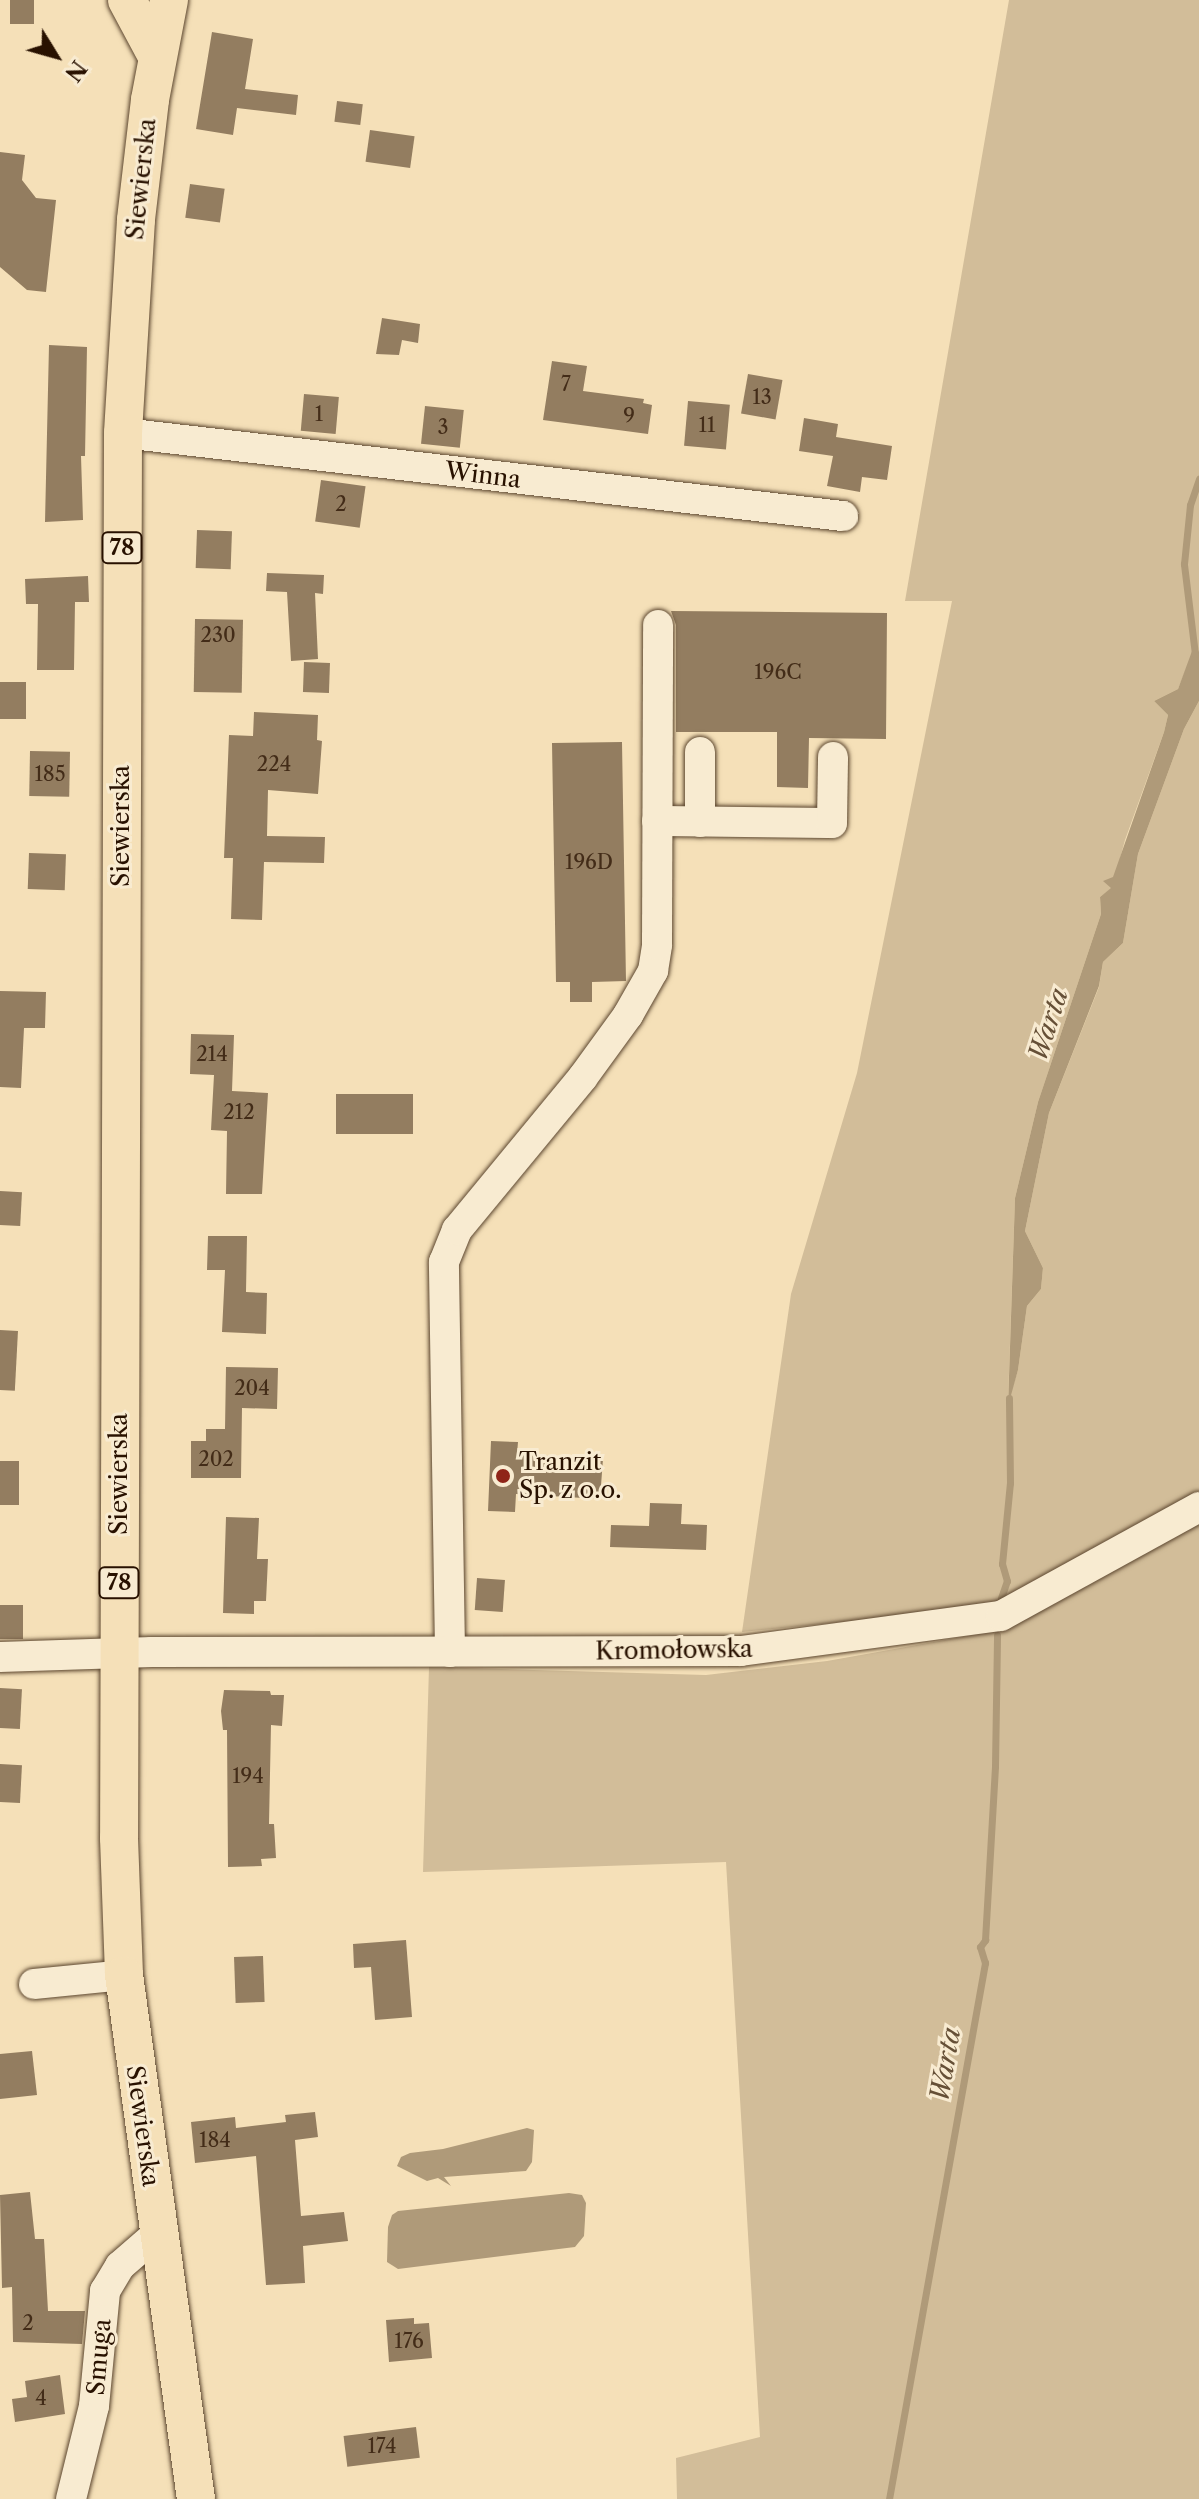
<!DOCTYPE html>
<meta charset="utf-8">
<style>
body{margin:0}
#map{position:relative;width:1199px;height:2499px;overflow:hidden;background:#f5e0b8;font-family:"Libre Caslon Text",serif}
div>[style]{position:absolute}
.green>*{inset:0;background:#d2bd99}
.water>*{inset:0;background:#af9a79}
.stream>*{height:7px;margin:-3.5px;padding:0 3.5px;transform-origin:3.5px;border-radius:3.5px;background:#af9a79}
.building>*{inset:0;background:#937d60;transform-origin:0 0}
.roads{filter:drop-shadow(0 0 2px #5b452e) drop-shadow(0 0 2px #5b452e)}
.minor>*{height:30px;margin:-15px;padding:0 15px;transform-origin:15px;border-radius:15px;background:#f8ebd1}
.major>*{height:38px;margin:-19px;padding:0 19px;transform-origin:19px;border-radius:19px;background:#f5e0b8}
.dots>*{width:22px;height:22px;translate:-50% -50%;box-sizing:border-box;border:4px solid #f8ebd1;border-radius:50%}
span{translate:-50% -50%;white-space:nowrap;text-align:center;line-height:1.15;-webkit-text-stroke:6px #f8ebd1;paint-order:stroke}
.number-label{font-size:20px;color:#432c18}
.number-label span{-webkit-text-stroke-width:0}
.shield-label span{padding:2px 6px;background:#f8ebd1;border:2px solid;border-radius:6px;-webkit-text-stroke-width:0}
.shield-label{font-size:22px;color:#281100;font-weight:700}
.street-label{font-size:24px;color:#281100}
.poi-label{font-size:24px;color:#281100}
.left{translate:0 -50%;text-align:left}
.water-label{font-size:26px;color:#654f36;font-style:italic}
.north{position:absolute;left:16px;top:16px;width:80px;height:80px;-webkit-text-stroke:6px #f8ebd1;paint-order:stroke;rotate:127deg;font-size:22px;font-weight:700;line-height:32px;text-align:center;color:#281100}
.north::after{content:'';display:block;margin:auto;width:28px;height:36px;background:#281100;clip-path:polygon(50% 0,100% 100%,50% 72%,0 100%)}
</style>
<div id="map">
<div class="green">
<i style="clip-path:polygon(1009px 0,1199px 0,1199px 652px,1196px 644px,1178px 689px,1154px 701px,1168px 715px,1164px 732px,1125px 840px,1112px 888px,1100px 897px,1101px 914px,1038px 1102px,1015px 1198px,1008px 1402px,1018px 1370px,1027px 1306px,1041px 1289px,1043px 1268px,1025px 1231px,1049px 1113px,1099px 987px,1103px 962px,1123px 943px,1138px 854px,1184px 729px,1199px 701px,1199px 1496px,1011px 1599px,872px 1619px,742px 1632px,791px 1294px,857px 1073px,952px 601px,905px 601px)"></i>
<i style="clip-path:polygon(1199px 1520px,1199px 2499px,677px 2499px,676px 2458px,760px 2437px,726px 1862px,423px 1872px,429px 1667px,706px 1675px,827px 1661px,973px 1635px,1014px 1619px)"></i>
</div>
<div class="water">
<i style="clip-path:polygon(1195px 643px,1199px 652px,1199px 701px,1184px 729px,1138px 854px,1123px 943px,1103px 962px,1099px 986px,1049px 1113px,1025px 1231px,1043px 1268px,1041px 1289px,1027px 1306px,1018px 1370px,1008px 1406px,1015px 1198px,1038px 1102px,1101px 914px,1100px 897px,1111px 888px,1103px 881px,1113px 877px,1164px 732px,1168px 715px,1154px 701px,1178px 689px)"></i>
<i style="clip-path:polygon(527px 2128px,534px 2130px,532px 2162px,526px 2171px,444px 2177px,451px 2186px,438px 2178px,427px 2181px,397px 2166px,401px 2157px,410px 2153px,443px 2149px)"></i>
<i style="clip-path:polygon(569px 2193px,582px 2195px,586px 2203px,584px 2236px,575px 2247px,398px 2269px,387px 2262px,388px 2227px,392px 2215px,398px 2211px)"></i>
</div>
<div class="stream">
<i style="left:1195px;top:654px;width:91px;rotate:-97deg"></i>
<i style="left:1184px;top:564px;width:59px;rotate:-84.2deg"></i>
<i style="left:1190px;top:505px;width:28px;rotate:-71deg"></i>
<i style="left:1001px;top:1598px;width:18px;rotate:-71deg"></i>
<i style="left:1007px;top:1581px;width:18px;rotate:-106deg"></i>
<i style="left:1002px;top:1564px;width:81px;rotate:-84.4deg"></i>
<i style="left:1010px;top:1483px;width:85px;rotate:-90.7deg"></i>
<i style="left:889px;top:2499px;width:545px;rotate:-79.85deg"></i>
<i style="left:985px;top:1963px;width:17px;rotate:-107deg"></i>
<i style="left:980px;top:1947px;width:9px;rotate:-54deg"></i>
<i style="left:985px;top:1940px;width:174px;rotate:-86.7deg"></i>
<i style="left:995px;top:1766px;width:131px;rotate:-89.1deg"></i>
</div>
<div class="building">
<i style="left:10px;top:0;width:24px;height:24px"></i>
<i style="clip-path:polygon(212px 32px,253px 39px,245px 89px,298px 95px,296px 115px,237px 108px,233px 135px,196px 129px)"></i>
<i style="left:337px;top:101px;width:26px;height:21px;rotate:7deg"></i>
<i style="left:370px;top:130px;width:45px;height:32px;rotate:8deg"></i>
<i style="clip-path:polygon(0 152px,25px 155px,22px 180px,36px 198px,56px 200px,46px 292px,27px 290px,0 267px)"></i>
<i style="left:190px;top:184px;width:35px;height:34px;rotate:8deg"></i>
<i style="clip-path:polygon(382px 318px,420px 324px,418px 343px,402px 340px,399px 355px,376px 354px)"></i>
<i style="clip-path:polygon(49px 345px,87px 347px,85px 456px,81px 456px,83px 520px,45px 522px)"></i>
<i style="clip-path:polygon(552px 361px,587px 366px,583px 391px,644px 399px,643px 403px,652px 405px,648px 434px,543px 420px)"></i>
<i style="left:748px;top:374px;width:35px;height:40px;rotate:10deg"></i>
<i style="left:304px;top:394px;width:35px;height:37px;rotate:5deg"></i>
<i style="left:688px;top:401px;width:42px;height:45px;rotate:5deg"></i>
<i style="left:425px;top:406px;width:39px;height:38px;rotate:6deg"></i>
<i style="clip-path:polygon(804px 418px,838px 424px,836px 437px,892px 446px,887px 480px,862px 477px,860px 492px,827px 486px,833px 456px,799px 451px)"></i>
<i style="left:321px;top:480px;width:45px;height:42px;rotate:8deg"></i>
<i style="left:197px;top:530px;width:35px;height:38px;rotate:2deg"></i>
<i style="clip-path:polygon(267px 573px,324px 575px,323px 594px,315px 593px,318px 659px,291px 661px,287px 592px,266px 591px)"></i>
<i style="clip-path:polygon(88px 576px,89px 602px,75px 602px,74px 670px,37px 670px,38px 604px,26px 604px,25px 579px)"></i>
<i style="clip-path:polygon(671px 611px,887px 613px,886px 739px,809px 738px,808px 788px,777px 787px,777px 732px,676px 732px,676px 625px)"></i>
<i style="left:195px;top:619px;width:48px;height:73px;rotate:1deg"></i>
<i style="left:304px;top:662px;width:26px;height:30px;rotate:2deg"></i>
<i style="left:0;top:682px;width:26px;height:37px"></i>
<i style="clip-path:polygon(254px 712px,318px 715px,317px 740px,322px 741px,318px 794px,268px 790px,267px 836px,325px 837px,324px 863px,264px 862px,262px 920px,231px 919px,233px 858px,224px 858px,229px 735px,253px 736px)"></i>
<i style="clip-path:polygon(622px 742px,626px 981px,592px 982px,592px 1002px,570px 1002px,570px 982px,556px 982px,552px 743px)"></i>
<i style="left:30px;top:751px;width:40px;height:45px;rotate:1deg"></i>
<i style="left:29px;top:853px;width:37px;height:36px;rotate:2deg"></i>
<i style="clip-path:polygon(0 991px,46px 992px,45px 1028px,24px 1028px,21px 1088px,0 1087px)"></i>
<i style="clip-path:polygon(191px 1034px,234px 1035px,232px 1091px,268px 1093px,262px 1194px,226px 1194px,227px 1131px,211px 1130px,214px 1075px,190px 1074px)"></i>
<i style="left:336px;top:1094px;width:77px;height:40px"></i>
<i style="left:0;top:1191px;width:22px;height:34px;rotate:3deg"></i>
<i style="clip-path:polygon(208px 1236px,247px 1236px,246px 1292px,267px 1293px,266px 1334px,222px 1332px,225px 1270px,207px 1270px)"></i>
<i style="left:0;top:1330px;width:18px;height:60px;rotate:3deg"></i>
<i style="clip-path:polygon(226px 1367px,278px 1368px,277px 1409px,242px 1408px,241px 1478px,191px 1478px,191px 1441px,206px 1441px,206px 1429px,225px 1429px)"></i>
<i style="clip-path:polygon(491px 1441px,518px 1442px,517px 1454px,603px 1459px,600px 1499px,516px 1494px,515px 1512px,488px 1511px)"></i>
<i style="left:0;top:1461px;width:19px;height:44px"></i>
<i style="clip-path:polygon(650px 1503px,682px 1504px,681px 1524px,707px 1525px,706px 1550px,610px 1547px,611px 1525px,649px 1526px)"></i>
<i style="clip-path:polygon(226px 1517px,259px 1518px,257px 1559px,268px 1559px,266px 1601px,254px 1601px,254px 1614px,223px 1613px)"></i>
<i style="left:477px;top:1578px;width:28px;height:32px;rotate:4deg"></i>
<i style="left:0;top:1605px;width:23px;height:34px"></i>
<i style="left:0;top:1688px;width:22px;height:40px;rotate:3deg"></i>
<i style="clip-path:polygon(224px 1690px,270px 1691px,271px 1695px,284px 1695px,282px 1726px,271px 1725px,269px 1824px,274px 1824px,276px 1858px,261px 1859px,262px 1866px,228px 1867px,227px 1730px,223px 1730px,221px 1711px)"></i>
<i style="left:0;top:1764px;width:22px;height:38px;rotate:3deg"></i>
<i style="clip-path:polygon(406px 1940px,412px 2017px,375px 2020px,371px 1967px,354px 1968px,353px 1944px)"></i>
<i style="left:263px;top:1956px;width:46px;height:29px;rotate:88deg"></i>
<i style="clip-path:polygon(32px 2051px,37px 2095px,0 2099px,0 2054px)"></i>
<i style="clip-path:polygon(315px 2112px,318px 2137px,295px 2140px,301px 2216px,344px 2212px,348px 2241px,303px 2246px,305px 2283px,266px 2285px,256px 2156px,195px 2163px,191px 2122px,235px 2117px,236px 2128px,286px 2122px,285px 2115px)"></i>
<i style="clip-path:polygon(30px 2192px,35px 2239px,44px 2239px,48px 2311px,85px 2311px,82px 2344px,13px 2342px,12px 2287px,2px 2288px,0 2195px)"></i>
<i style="clip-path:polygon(414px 2318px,414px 2324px,429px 2323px,432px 2358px,389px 2362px,386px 2320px)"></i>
<i style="clip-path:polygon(60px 2375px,65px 2414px,15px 2422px,12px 2399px,27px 2397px,25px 2381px)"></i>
<i style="left:416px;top:2427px;width:31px;height:73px;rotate:83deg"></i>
</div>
<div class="roads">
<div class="minor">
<i style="left:123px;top:433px;width:725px;rotate:6.58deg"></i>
<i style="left:657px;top:821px;width:175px;rotate:0.7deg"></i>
<i style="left:832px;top:823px;width:66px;rotate:-89.1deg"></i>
<i style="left:700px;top:822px;width:70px;rotate:-90deg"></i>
<i style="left:450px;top:1652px;width:390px;rotate:-90.9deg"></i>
<i style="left:444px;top:1262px;width:35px;rotate:-68deg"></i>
<i style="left:457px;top:1230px;width:198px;rotate:-50.5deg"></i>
<i style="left:583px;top:1077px;width:77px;rotate:-54deg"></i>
<i style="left:628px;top:1015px;width:51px;rotate:-60.4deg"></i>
<i style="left:653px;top:971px;width:26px;rotate:-81deg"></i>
<i style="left:657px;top:945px;width:320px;rotate:-89.8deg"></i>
<i style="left:0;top:1657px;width:152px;rotate:-1.9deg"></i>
<i style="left:152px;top:1652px;width:589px;rotate:-0.1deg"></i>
<i style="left:741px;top:1651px;width:262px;rotate:-7.7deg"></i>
<i style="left:1001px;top:1616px;width:226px;rotate:-28.8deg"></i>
<i style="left:34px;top:1984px;width:90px;rotate:-5.7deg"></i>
<i style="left:71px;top:2499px;width:96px;rotate:-76.1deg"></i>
<i style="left:94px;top:2406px;width:116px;rotate:-84.5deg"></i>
<i style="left:105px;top:2291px;width:29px;rotate:-59deg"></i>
<i style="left:120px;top:2266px;width:50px;rotate:-41deg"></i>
</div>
<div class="major">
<i style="left:127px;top:0;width:64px;rotate:61.8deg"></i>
<i style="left:169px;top:0;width:102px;rotate:100.8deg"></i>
<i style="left:150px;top:100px;width:121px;rotate:96.7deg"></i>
<i style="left:136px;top:220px;width:213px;rotate:93.5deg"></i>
<i style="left:123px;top:433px;width:1405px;rotate:90.16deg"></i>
<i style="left:119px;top:1838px;width:137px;rotate:87.9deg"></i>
<i style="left:124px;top:1975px;width:529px;rotate:82.18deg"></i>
</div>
</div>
<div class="dots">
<i style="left:503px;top:1476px;background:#8f2418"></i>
</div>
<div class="number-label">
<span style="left:566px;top:384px">7</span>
<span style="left:762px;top:397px">13</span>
<span style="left:319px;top:414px">1</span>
<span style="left:629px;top:416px">9</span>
<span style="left:707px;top:425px">11</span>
<span style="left:443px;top:427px">3</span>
<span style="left:341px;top:504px">2</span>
<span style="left:218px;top:635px">230</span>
<span style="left:778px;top:672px">196C</span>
<span style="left:274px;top:764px">224</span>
<span style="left:50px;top:774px">185</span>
<span style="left:589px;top:862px">196D</span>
<span style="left:212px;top:1054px">214</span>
<span style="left:239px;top:1112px">212</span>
<span style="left:252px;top:1388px">204</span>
<span style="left:216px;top:1459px">202</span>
<span style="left:248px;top:1776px">194</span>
<span style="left:215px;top:2140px">184</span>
<span style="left:28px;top:2323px">2</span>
<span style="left:409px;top:2341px">176</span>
<span style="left:41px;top:2398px">4</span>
<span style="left:382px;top:2446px">174</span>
</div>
<div class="shield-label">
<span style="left:122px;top:548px">78</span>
<span style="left:119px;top:1583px">78</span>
</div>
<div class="street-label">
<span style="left:141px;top:179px;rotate:-84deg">Siewierska</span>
<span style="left:483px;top:475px;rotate:7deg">Winna</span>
<span style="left:121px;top:826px;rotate:-90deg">Siewierska</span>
<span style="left:119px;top:1474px;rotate:-90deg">Siewierska</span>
<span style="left:674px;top:1650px;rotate:-1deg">Kromołowska</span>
<span style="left:143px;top:2126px;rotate:82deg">Siewierska</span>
<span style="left:99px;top:2357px;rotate:-85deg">Smuga</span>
</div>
<div class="poi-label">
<span class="left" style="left:519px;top:1476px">Tranzit<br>Sp. z o.o.</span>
</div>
<div class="water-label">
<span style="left:1049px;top:1025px;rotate:-72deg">Warta</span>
<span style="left:946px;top:2065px;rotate:-80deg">Warta</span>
</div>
<div class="north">N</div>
</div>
